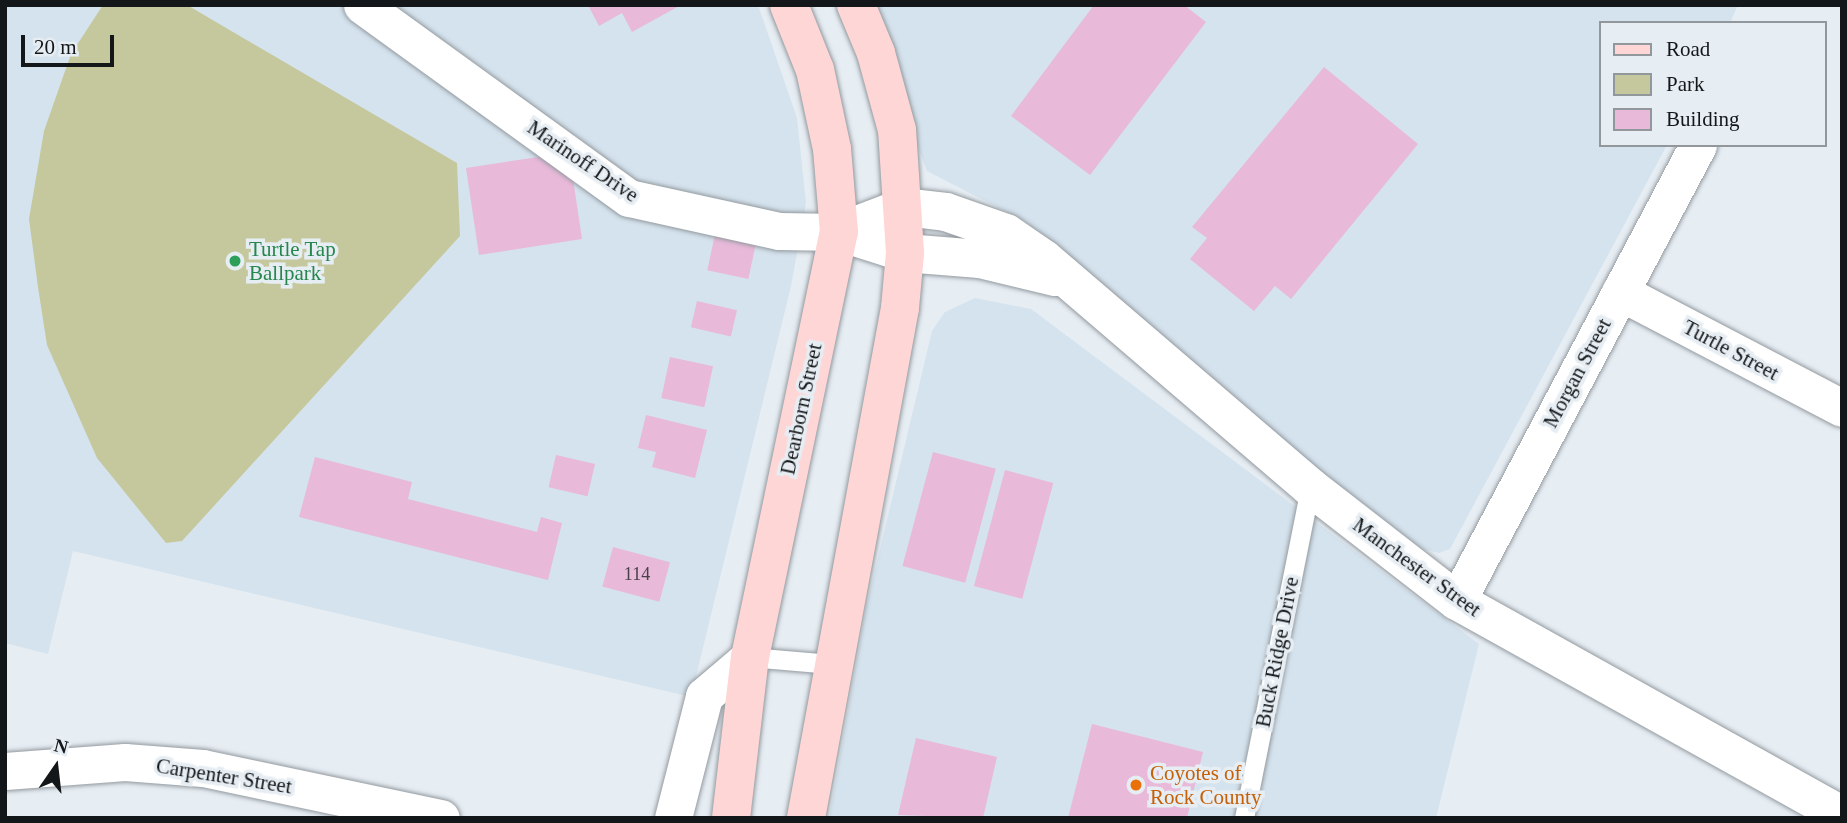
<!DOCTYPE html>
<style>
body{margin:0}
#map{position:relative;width:1847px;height:823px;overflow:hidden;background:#e6edf3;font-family:Georgia,serif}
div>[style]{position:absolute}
.built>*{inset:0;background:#d5e3ee}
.green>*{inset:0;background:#c5c89c}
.building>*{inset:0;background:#e8b9d9;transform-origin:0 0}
.roads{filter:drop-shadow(0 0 2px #939a9f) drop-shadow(0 0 2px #939a9f)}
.service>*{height:19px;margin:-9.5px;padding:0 9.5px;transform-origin:9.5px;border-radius:9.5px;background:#fff}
.minor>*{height:37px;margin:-18.5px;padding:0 18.5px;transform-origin:18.5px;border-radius:18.5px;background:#fff}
.tertiary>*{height:38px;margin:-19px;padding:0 19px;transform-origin:19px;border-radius:19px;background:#fff}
.primary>*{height:38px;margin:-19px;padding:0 19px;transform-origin:19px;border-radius:19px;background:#fed6d6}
.dots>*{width:19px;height:19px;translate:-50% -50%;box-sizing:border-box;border:4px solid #e6edf3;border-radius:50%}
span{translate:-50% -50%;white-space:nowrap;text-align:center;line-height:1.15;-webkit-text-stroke:7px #e6edf3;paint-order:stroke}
.number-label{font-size:18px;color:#494049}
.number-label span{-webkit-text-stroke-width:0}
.street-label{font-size:21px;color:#141719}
.leisure-label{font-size:21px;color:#27864d}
.left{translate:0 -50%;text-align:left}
.food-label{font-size:21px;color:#c56008}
.frame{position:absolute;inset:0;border:7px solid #141719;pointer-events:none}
.legend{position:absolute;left:1599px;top:21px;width:228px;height:126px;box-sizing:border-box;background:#e6edf3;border:2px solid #92979c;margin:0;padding:9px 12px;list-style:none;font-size:21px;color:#141719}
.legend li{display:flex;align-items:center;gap:14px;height:35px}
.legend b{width:35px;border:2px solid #92979c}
.north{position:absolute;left:21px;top:732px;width:70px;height:70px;-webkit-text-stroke:5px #e6edf3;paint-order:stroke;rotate:14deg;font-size:19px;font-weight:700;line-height:28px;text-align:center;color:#141719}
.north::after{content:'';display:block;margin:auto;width:24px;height:32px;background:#141719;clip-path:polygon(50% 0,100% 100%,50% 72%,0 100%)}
.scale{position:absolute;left:21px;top:35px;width:93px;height:32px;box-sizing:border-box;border:4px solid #141719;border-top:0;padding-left:9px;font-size:21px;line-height:24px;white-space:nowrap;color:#141719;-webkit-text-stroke:5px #e6edf3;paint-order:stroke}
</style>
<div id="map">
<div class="built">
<i style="clip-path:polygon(5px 5px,758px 5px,797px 118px,806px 203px,791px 286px,691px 697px,73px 551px,48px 654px,5px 643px)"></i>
<i style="clip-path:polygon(864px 5px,1738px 5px,1730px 23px,1600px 23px,1600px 145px,1667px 145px,1450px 549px,1439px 553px,1423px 549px,1392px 532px,1026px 222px,927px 171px)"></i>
<i style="clip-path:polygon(975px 298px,1031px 309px,1479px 644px,1436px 818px,829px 818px,866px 608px,932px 331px,945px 312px)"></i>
</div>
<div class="green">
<i style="clip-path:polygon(103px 5px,187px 5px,457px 163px,460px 236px,182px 541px,166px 543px,97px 458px,47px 345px,38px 287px,29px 219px,44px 131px,71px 54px)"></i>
</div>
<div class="building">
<i style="clip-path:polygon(588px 5px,681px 5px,632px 32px,622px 13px,599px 26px)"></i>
<i style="clip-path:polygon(1094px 5px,1184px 5px,1206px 22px,1090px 175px,1011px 116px)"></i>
<i style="clip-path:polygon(1324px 67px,1418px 144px,1291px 299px,1275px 286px,1254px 311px,1190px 259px,1207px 238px,1192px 227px)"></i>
<i style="clip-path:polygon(545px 156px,572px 172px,582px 239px,479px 255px,466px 168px)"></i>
<i style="left:715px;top:234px;width:42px;height:37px;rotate:12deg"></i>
<i style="left:697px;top:301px;width:41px;height:27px;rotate:13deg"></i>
<i style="left:670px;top:357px;width:44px;height:42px;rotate:12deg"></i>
<i style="clip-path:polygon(646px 415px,707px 430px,695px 478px,652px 467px,656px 452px,638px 448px)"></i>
<i style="left:933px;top:452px;width:65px;height:118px;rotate:15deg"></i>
<i style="left:556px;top:455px;width:40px;height:33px;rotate:13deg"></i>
<i style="clip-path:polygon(315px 457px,412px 482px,408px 499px,537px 532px,541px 517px,562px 523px,548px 580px,299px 517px)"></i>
<i style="left:1005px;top:470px;width:50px;height:120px;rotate:15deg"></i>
<i style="left:613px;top:547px;width:59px;height:41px;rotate:15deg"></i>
<i style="clip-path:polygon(1092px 724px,1203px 752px,1187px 818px,1068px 818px)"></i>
<i style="clip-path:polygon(916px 738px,997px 757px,983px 818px,898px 815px)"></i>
</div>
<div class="roads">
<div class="service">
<i style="left:750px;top:657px;width:81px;rotate:4.9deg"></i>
<i style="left:1244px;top:818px;width:338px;rotate:-78.7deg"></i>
</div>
<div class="minor">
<i style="left:362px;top:5px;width:329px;rotate:35.9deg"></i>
<i style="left:629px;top:198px;width:154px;rotate:12.4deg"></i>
<i style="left:779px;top:231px;width:60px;rotate:1deg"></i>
<i style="left:1620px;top:292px;width:250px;rotate:27.6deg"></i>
<i style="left:1457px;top:601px;width:516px;rotate:-62.14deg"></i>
<i style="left:5px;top:771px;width:120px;rotate:-4.3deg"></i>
<i style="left:125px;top:762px;width:78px;rotate:4.4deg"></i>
<i style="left:203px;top:768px;width:243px;rotate:11.9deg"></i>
<i style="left:673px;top:818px;width:126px;rotate:-75.7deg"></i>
<i style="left:704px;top:696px;width:60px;rotate:-40.3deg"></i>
</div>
<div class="tertiary">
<i style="left:839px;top:232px;width:70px;rotate:-21deg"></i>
<i style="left:904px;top:207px;width:42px;rotate:6.8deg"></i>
<i style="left:946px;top:212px;width:64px;rotate:19.3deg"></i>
<i style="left:1006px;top:233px;width:46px;rotate:34.4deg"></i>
<i style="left:1044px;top:259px;width:350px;rotate:40.6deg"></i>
<i style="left:1310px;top:487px;width:186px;rotate:37.8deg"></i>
<i style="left:1457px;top:601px;width:440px;rotate:29.1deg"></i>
<i style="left:839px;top:232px;width:69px;rotate:17.7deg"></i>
<i style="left:905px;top:253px;width:75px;rotate:4.6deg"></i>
<i style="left:980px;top:259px;width:77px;rotate:13.5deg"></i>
</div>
<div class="primary">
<i style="left:731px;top:818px;width:162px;rotate:-83.3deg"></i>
<i style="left:750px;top:657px;width:434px;rotate:-78.2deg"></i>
<i style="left:839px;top:232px;width:83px;rotate:-94.8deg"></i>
<i style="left:832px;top:149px;width:81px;rotate:-102.1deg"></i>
<i style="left:815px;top:70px;width:70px;rotate:-111.8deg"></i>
<i style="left:806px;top:818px;width:519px;rotate:-79.56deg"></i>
<i style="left:900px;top:308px;width:55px;rotate:-84.8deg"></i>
<i style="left:905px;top:253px;width:123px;rotate:-93.7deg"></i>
<i style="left:897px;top:130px;width:80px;rotate:-105.3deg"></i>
<i style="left:876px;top:53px;width:52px;rotate:-112.6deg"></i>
</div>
</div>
<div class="dots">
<i style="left:235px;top:261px;background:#2e9e5b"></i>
<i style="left:1136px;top:785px;background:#e8710a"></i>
</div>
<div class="number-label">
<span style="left:637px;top:574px">114</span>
</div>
<div class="street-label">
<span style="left:583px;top:161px;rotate:34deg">Marinoff Drive</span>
<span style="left:1731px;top:350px;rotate:28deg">Turtle Street</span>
<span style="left:1577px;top:373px;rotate:-62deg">Morgan Street</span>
<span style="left:801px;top:409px;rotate:-78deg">Dearborn Street</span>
<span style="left:1417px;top:567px;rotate:36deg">Manchester Street</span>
<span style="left:1277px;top:652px;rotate:-79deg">Buck Ridge Drive</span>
<span style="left:224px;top:776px;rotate:9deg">Carpenter Street</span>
</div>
<div class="leisure-label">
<span class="left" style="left:249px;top:261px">Turtle Tap<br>Ballpark</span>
</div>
<div class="food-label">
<span class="left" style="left:1150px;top:785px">Coyotes of<br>Rock County</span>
</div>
<div class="frame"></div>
<ul class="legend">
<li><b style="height:9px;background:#fed6d6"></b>Road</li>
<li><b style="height:19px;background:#c5c89c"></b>Park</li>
<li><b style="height:19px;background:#e8b9d9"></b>Building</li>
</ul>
<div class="north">N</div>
<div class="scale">20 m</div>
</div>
